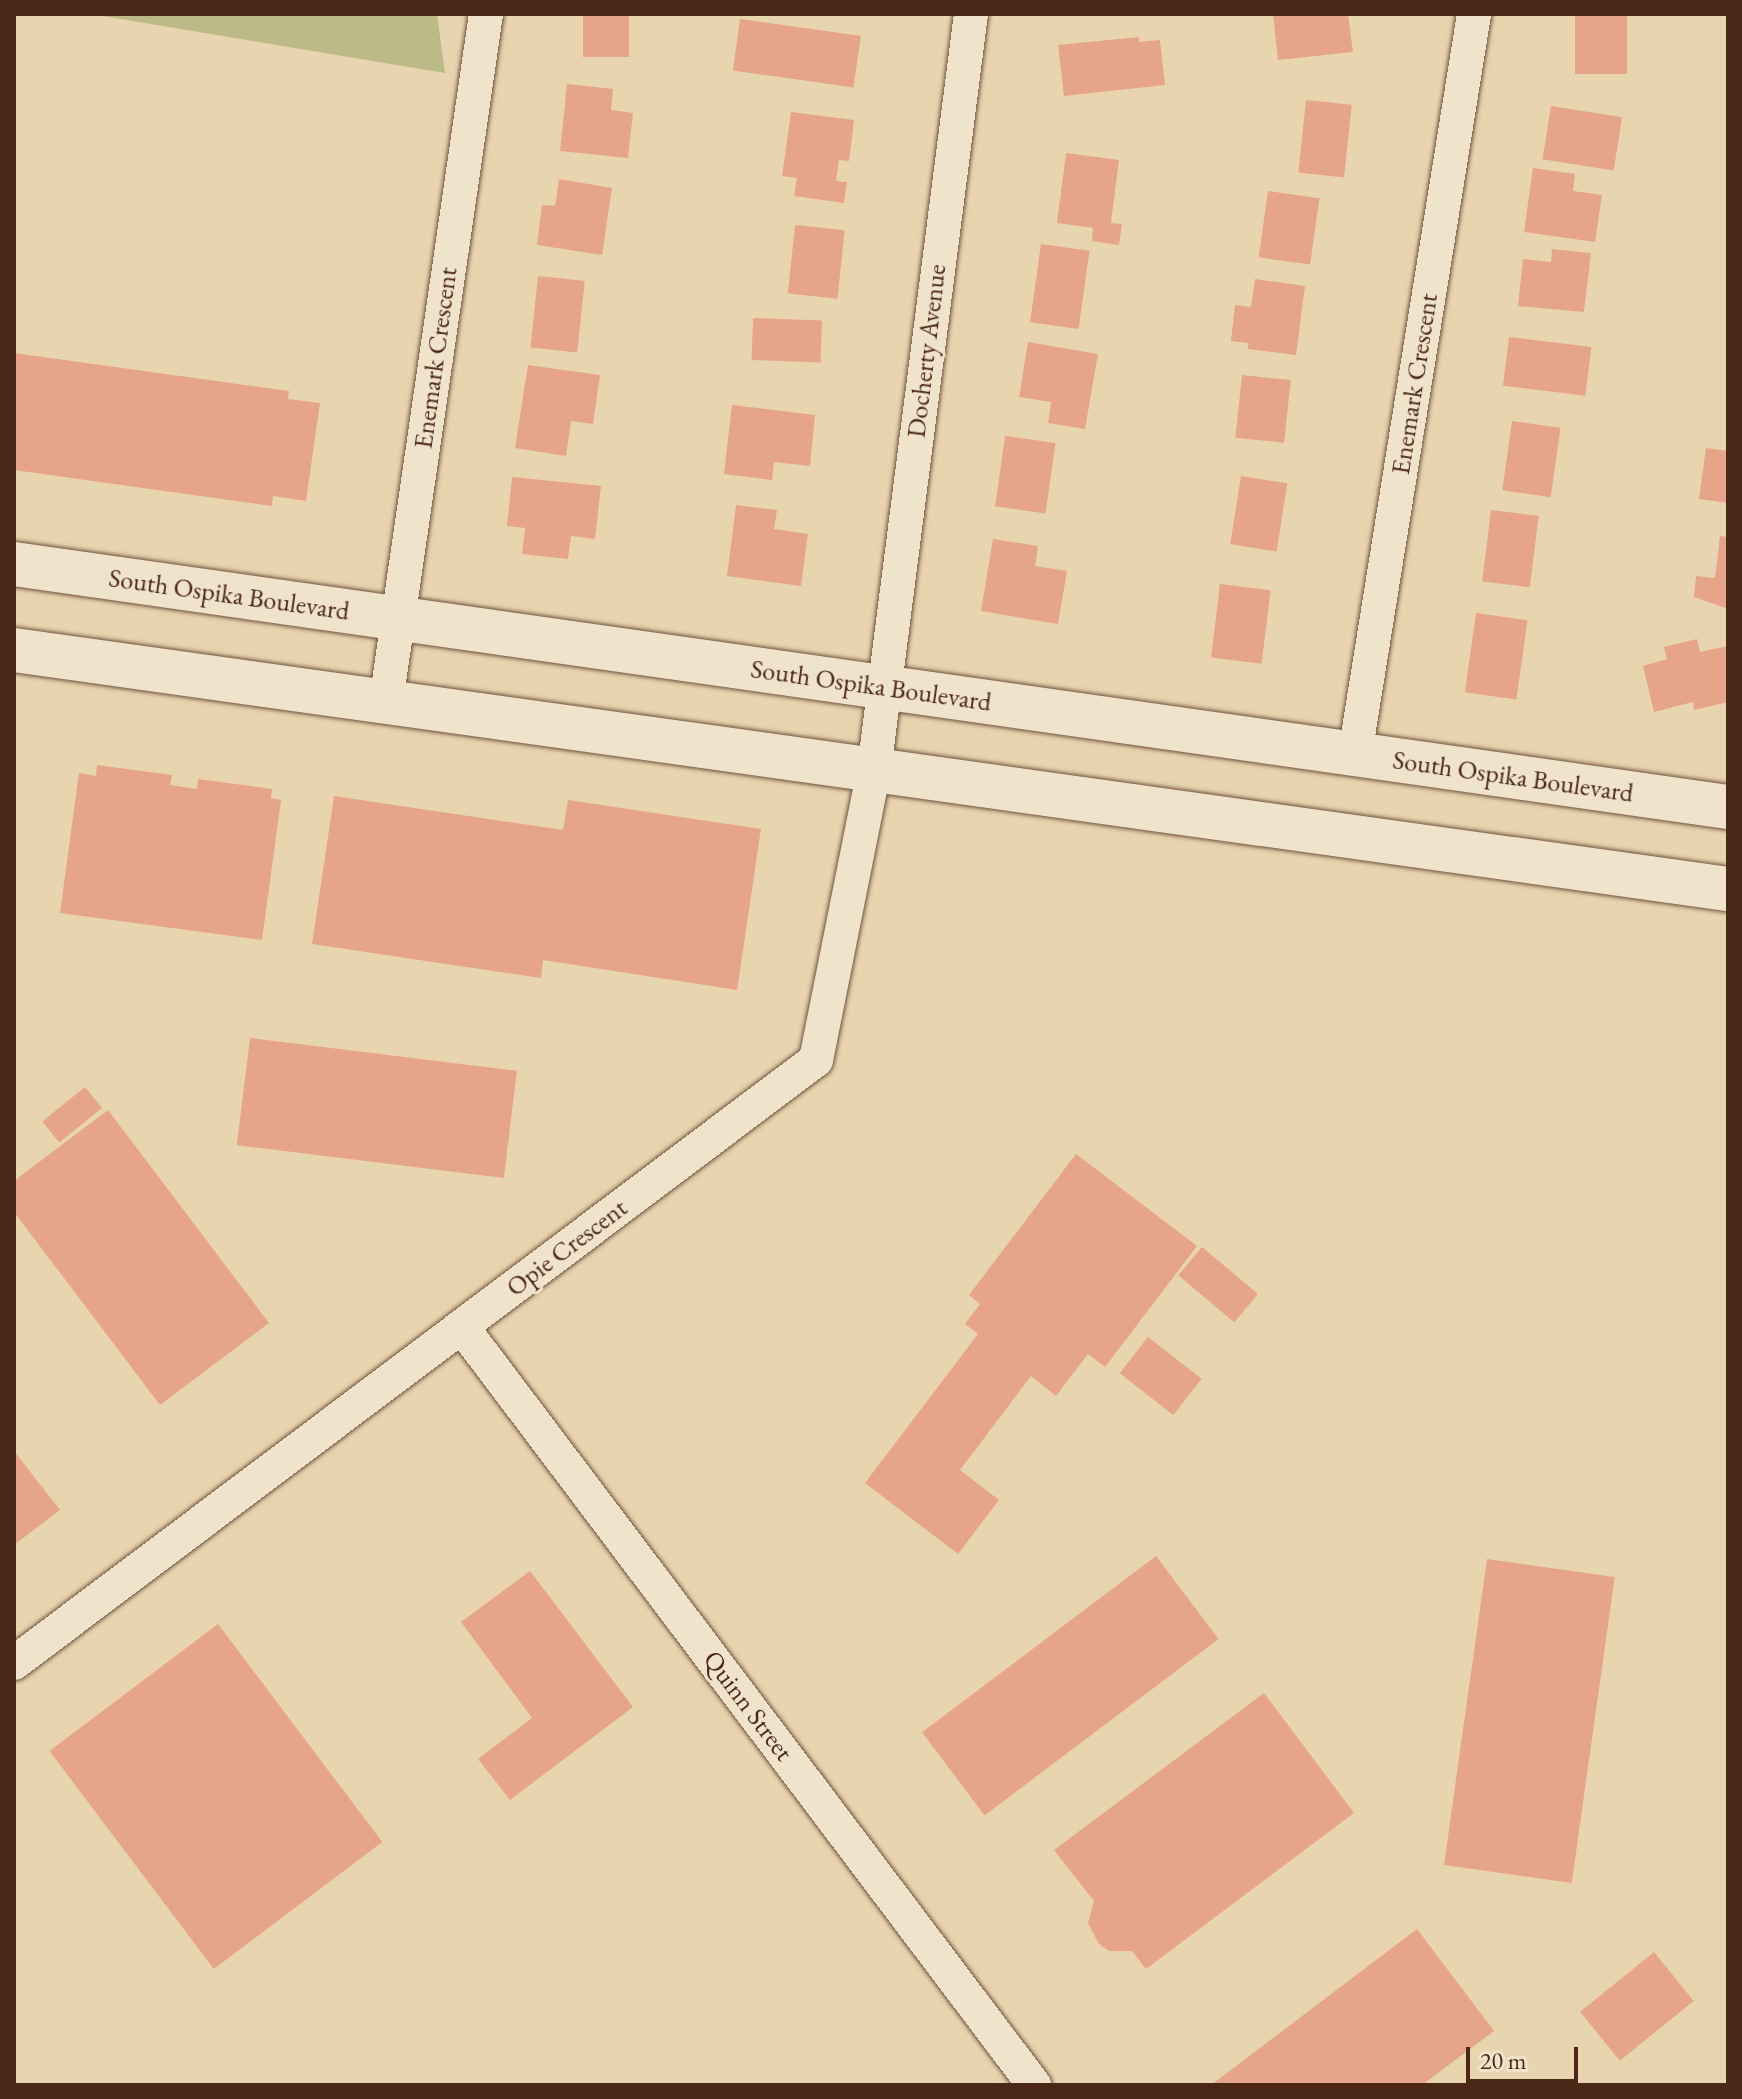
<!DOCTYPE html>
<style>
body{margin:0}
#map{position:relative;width:1742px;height:2099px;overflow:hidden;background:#e8d4af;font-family:"EB Garamond",serif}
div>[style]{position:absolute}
.green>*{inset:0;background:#bbbb87}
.building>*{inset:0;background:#e6a58b;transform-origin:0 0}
.roads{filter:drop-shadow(0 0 2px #72523e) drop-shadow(0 0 2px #72523e)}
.minor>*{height:34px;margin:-17px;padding:0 17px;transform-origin:17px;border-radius:17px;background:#f0e3cb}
.secondary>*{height:44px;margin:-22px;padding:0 22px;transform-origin:22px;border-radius:22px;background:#f0e3cb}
span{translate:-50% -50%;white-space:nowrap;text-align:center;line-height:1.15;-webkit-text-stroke:6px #f0e3cb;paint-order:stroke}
.street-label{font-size:26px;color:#4b2718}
.frame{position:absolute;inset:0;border:16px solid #4b2718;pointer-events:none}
.scale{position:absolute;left:1466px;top:2047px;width:112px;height:36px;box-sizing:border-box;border:4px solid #4b2718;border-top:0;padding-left:10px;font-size:24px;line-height:28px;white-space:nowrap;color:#4b2718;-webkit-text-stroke:6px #f0e3cb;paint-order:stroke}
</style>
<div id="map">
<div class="green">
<i style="clip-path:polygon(91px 14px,437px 14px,445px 73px)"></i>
</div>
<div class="building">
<i style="left:583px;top:14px;width:46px;height:43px"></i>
<i style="clip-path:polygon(1273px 14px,1348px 14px,1353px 52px,1278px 60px)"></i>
<i style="left:1575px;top:14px;width:52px;height:60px"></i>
<i style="left:740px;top:19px;width:122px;height:52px;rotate:8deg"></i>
<i style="clip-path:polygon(1139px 37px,1139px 42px,1160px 40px,1165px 85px,1064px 96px,1058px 45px)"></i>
<i style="clip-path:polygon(567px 84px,613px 89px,611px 110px,633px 113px,628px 158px,560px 151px)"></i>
<i style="left:1306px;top:100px;width:46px;height:73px;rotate:6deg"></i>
<i style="left:1551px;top:106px;width:72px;height:54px;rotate:9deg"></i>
<i style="clip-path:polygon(791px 112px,854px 120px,849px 161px,839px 160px,836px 181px,847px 182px,844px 203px,794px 196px,797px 178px,782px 176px)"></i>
<i style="clip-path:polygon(1066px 153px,1119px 160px,1111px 223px,1122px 224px,1119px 245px,1092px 241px,1093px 228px,1057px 223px)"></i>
<i style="clip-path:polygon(1533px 168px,1575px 174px,1573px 191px,1602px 195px,1595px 242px,1524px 232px)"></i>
<i style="clip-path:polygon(559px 179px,612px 188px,602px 255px,537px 245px,542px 205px,555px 206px)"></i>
<i style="left:1268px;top:191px;width:52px;height:67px;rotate:8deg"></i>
<i style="left:795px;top:225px;width:50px;height:69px;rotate:6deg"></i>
<i style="left:1041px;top:244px;width:49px;height:79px;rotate:8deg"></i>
<i style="clip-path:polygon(1552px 249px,1591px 253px,1584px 312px,1518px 306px,1523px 259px,1551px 262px)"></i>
<i style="left:538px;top:276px;width:47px;height:72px;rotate:6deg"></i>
<i style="clip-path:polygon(1255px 279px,1305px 286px,1296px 355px,1248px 349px,1248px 343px,1231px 341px,1235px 305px,1251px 307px)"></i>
<i style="left:753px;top:318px;width:69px;height:42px;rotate:2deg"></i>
<i style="left:1509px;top:337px;width:83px;height:49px;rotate:7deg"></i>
<i style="clip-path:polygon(1028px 342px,1098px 354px,1085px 429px,1048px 423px,1051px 402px,1019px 397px)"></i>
<i style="clip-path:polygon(14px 353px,289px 391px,288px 399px,320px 403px,306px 501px,273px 496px,272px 506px,14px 470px)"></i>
<i style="clip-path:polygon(528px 365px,600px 375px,593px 424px,571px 421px,566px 456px,515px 448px)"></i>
<i style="left:1242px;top:375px;width:49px;height:63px;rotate:6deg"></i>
<i style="clip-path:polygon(732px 405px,815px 415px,810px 466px,774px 462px,772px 480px,724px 474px)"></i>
<i style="left:1512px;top:421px;width:49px;height:70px;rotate:8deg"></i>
<i style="left:1005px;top:436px;width:51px;height:71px;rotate:8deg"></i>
<i style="clip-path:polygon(1706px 448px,1728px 451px,1728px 503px,1699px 499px)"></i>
<i style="left:1241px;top:476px;width:47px;height:69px;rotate:9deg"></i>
<i style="clip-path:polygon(512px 477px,601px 486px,595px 539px,571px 536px,568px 559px,522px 554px,525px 528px,507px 526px)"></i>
<i style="clip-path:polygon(736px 505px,777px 510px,774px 529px,808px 534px,801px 586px,727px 576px)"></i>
<i style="left:1491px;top:510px;width:48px;height:72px;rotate:7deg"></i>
<i style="clip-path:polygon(1720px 536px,1728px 537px,1728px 609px,1694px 597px,1696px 576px,1715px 578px)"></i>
<i style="clip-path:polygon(993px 539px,1038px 546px,1035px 566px,1067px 571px,1058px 624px,981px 611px)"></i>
<i style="left:1220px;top:584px;width:51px;height:74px;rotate:7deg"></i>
<i style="left:1476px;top:613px;width:52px;height:80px;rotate:8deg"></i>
<i style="clip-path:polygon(1697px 639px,1700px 652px,1728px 646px,1728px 702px,1694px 710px,1693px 702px,1654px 712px,1643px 666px,1667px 659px,1664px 647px)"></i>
<i style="clip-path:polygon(97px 765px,172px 775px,170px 785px,197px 789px,198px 779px,272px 789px,271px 798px,281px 800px,262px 940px,60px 913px,79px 773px,96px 776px)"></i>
<i style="clip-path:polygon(334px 796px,563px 830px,568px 800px,761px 829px,737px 990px,543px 960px,541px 978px,312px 944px)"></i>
<i style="left:250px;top:1038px;width:269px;height:108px;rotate:7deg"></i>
<i style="left:85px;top:1087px;width:27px;height:55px;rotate:51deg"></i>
<i style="clip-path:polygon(108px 1110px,269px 1323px,160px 1405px,14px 1212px,14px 1181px)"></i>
<i style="clip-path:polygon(1076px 1154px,1197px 1246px,1105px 1367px,1088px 1354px,1056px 1396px,1031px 1376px,960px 1470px,999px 1500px,958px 1554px,865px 1483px,978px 1334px,965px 1324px,980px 1304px,969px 1295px)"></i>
<i style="left:1202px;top:1247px;width:73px;height:37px;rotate:40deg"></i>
<i style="left:1148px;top:1337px;width:68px;height:46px;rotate:38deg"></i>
<i style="clip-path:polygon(14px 1451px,60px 1510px,14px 1545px)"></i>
<i style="left:1156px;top:1556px;width:104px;height:293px;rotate:53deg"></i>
<i style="left:1487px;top:1559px;width:129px;height:309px;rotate:8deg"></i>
<i style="clip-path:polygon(530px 1571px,633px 1707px,510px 1800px,478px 1759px,532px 1718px,461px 1622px)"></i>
<i style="left:218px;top:1624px;width:273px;height:211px;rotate:53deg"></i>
<i style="clip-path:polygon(1264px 1693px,1354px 1813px,1146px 1969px,1132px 1951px,1109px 1951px,1099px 1944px,1088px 1923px,1094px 1901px,1054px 1850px)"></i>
<i style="clip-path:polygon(1417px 1929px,1494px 2031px,1422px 2085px,1211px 2085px)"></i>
<i style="left:1654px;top:1952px;width:63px;height:95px;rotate:51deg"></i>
</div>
<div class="roads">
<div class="minor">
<i style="left:386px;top:702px;width:695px;rotate:-81.73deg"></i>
<i style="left:1355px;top:754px;width:750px;rotate:-80.86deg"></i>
<i style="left:462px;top:1327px;width:950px;rotate:52.96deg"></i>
<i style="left:14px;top:1663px;width:1003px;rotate:-36.94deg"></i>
<i style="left:816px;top:1060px;width:296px;rotate:-78.7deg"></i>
<i style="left:874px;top:770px;width:762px;rotate:-82.69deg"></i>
</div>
<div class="secondary">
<i style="left:14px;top:564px;width:1731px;rotate:8.07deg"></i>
<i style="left:14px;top:650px;width:1731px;rotate:7.94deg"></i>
</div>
</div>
<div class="street-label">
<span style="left:927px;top:351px;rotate:-83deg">Docherty Avenue</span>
<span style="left:436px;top:358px;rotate:-82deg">Enemark Crescent</span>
<span style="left:1415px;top:384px;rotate:-81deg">Enemark Crescent</span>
<span style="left:229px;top:595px;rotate:8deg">South Ospika Boulevard</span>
<span style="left:871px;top:686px;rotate:8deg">South Ospika Boulevard</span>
<span style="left:1513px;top:777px;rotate:8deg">South Ospika Boulevard</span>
<span style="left:567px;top:1248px;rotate:-37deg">Opie Crescent</span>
<span style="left:748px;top:1706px;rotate:53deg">Quinn Street</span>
</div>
<div class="frame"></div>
<div class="scale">20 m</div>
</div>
